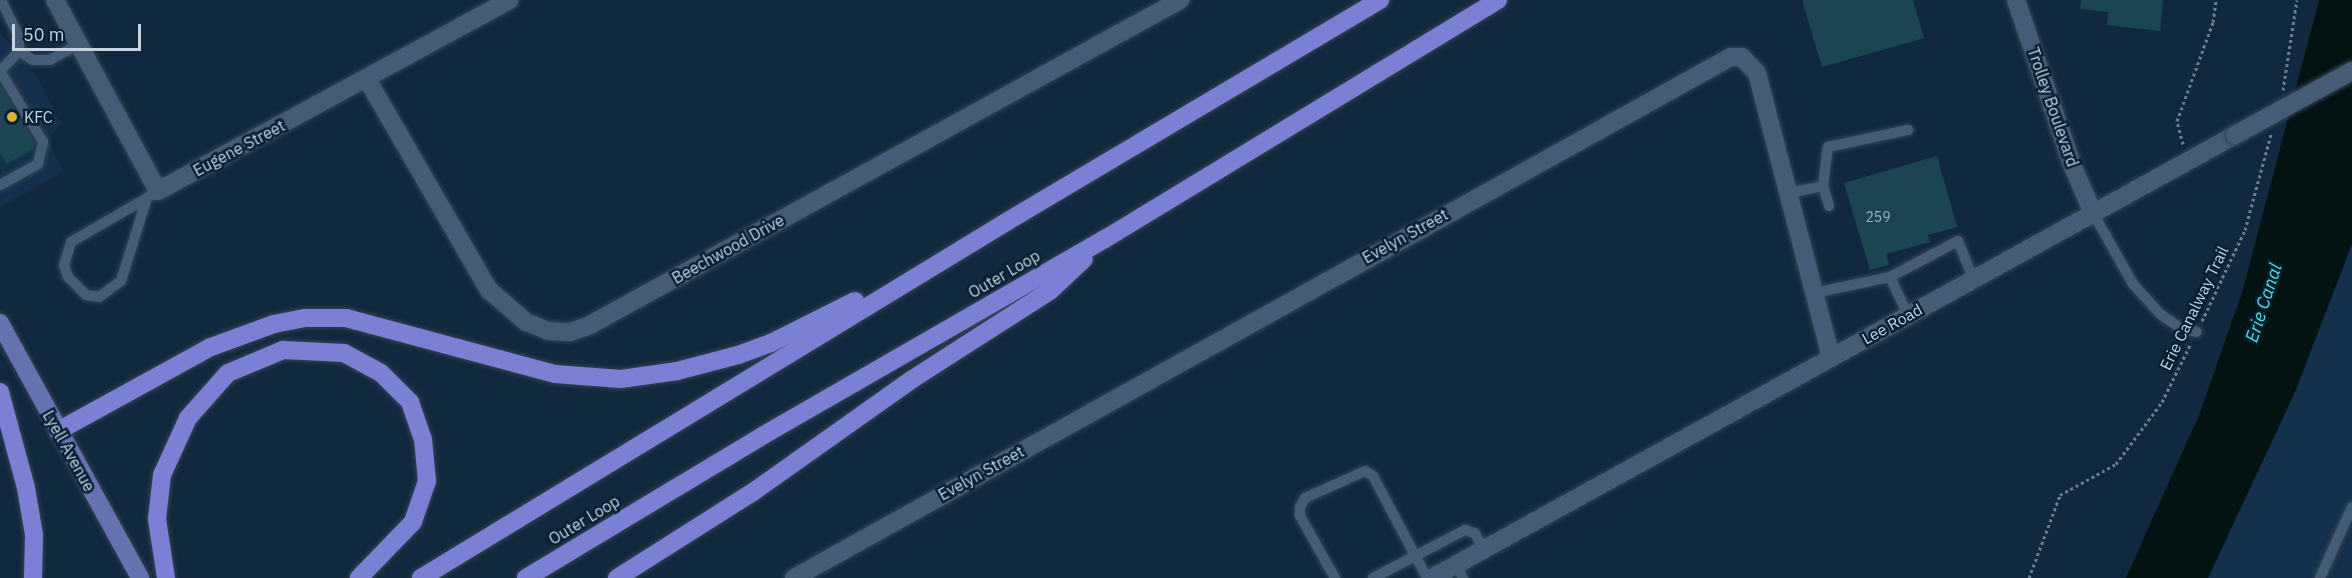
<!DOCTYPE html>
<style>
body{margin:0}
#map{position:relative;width:2352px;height:578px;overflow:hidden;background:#11293e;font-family:"IBM Plex Sans",sans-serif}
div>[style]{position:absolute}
.built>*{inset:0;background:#13314c}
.water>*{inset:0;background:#021311}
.building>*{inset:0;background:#1b4651}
.path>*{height:3px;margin-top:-1.5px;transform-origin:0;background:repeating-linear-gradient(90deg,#6b7e90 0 3px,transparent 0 6px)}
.roads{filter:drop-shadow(0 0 2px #345) drop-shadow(0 0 2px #345)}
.service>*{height:10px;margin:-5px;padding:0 5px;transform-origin:5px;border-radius:5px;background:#445d75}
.minor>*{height:18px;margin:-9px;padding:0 9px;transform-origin:9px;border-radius:9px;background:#445d75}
.tertiary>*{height:18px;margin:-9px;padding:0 9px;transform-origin:9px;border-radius:9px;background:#445d75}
.primary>*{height:18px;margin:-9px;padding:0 9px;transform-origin:9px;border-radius:9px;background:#6672af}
.motorway>*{height:18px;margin:-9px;padding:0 9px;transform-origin:9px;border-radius:9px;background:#7c80d5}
.bridges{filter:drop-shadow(0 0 2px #345) drop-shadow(0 0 2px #345)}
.tertiary-bridge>*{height:18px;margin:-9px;padding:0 9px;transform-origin:9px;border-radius:9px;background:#445d75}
.dots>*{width:16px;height:16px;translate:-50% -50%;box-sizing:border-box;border:3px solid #071f34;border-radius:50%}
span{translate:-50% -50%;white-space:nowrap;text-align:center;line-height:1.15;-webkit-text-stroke:5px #071f34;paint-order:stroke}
.number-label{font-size:14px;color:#9bb0be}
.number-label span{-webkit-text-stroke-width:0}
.street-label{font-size:16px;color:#c6d4e2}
.poi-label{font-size:16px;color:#c6d4e2}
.left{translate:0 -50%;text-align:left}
.water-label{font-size:18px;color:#51e2d3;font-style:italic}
.scale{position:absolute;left:12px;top:24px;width:129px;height:27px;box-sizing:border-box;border:3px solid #c6d4e2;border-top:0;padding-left:8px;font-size:18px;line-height:21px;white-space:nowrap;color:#c6d4e2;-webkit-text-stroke:4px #071f34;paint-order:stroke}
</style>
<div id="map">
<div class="built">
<i style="clip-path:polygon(0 32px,39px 80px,61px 123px,48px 141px,63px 172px,0 207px)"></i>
<i style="clip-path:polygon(2352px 244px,2352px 578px,2208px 578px,2295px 392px)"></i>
</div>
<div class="water">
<i style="clip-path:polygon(2319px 0,2352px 0,2352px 244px,2295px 392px,2208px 578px,2126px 578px,2199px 415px,2242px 293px)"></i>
</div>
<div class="building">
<i style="clip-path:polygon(1802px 0,1913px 0,1924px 38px,1822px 67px)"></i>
<i style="clip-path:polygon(2081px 0,2163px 0,2160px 31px,2107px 25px,2108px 12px,2080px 9px)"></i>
<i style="clip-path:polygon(0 85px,35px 143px,34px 149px,6px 164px,0 152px)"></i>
<i style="clip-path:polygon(1937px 156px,1957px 227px,1928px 235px,1930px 242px,1886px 254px,1889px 265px,1870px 270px,1844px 183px)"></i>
</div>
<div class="path">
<i style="left:2283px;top:90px;width:91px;rotate:-81.2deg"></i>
<i style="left:2183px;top:144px;width:24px;rotate:-105deg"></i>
<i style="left:2177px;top:121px;width:105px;rotate:-70deg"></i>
<i style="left:2213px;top:22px;width:22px;rotate:-82deg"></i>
<i style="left:2202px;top:321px;width:101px;rotate:-64.7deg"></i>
<i style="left:2245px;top:230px;width:99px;rotate:-74.8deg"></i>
<i style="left:2029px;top:578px;width:89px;rotate:-69.5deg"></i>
<i style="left:2060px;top:495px;width:64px;rotate:-29deg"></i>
<i style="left:2116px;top:464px;width:77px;rotate:-53.4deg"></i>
<i style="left:2162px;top:402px;width:66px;rotate:-63.8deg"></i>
</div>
<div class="roads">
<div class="service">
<i style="left:19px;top:51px;width:17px;rotate:33deg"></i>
<i style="left:33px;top:60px;width:17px"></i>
<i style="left:50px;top:60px;width:33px;rotate:-29deg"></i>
<i style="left:0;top:185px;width:43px;rotate:-28.9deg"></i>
<i style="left:38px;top:164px;width:23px;rotate:-77deg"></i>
<i style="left:43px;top:142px;width:83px;rotate:-121.2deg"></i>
<i style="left:0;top:71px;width:28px;rotate:-46deg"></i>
<i style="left:19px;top:51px;width:14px;rotate:-90deg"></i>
<i style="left:19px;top:37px;width:41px;rotate:-115.9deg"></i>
<i style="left:1823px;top:186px;width:21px;rotate:73deg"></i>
<i style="left:1788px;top:193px;width:36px;rotate:-11deg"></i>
<i style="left:1823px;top:186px;width:39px;rotate:-83deg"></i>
<i style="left:1828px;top:147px;width:82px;rotate:-12deg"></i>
<i style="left:147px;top:198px;width:87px;rotate:107.4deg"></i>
<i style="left:121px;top:281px;width:27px;rotate:144deg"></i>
<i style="left:99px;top:297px;width:13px;rotate:-171deg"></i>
<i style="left:86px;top:295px;width:25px;rotate:-135deg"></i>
<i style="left:68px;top:277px;width:13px;rotate:-108deg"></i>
<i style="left:64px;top:265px;width:24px;rotate:-73deg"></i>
<i style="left:71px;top:242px;width:88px;rotate:-30.1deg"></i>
<i style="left:147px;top:198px;width:13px;rotate:-32deg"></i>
<i style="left:2093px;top:213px;width:81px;rotate:60.6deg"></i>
<i style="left:2133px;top:284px;width:40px;rotate:48deg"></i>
<i style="left:2160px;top:314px;width:27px;rotate:34deg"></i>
<i style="left:2182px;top:329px;width:15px;rotate:11deg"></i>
<i style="left:1890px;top:277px;width:77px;rotate:-27.9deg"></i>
<i style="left:1958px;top:241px;width:40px;rotate:68deg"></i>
<i style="left:1814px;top:293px;width:78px;rotate:-11.9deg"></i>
<i style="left:1890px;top:277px;width:42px;rotate:64.7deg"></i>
<i style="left:1456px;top:565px;width:15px;rotate:62deg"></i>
<i style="left:1335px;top:578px;width:71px;rotate:-119.4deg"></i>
<i style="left:1300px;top:516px;width:9px;rotate:-90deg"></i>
<i style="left:1300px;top:507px;width:10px;rotate:-61deg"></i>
<i style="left:1305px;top:498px;width:66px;rotate:-24.2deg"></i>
<i style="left:1365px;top:471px;width:9px;rotate:32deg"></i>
<i style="left:1373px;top:476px;width:115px;rotate:62.1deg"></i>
<i style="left:1373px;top:578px;width:104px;rotate:-27.6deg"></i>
<i style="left:1465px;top:530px;width:10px;rotate:17deg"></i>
<i style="left:1475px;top:533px;width:19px;rotate:62deg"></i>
<i style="left:2320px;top:578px;width:78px;rotate:-65.7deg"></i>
</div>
<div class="minor">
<i style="left:55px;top:0;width:217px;rotate:61.7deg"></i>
<i style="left:158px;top:191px;width:400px;rotate:-28.5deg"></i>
<i style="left:367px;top:79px;width:244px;rotate:60deg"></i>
<i style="left:489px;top:290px;width:49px;rotate:40.9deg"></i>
<i style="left:526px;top:322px;width:24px;rotate:22deg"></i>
<i style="left:548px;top:331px;width:22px;rotate:3deg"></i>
<i style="left:570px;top:332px;width:21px;rotate:-19deg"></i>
<i style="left:590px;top:325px;width:674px;rotate:-28.85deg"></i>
<i style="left:794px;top:578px;width:1072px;rotate:-29.08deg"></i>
<i style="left:1731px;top:57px;width:11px"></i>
<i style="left:1742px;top:57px;width:22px;rotate:47deg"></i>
<i style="left:1757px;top:73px;width:294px;rotate:75.4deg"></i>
</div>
<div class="tertiary">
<i style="left:2016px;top:0;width:176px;rotate:71.2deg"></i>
<i style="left:2073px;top:167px;width:50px;rotate:66.5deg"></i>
<i style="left:1432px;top:578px;width:917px;rotate:-28.88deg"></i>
</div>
<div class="primary">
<i style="left:0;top:323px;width:291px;rotate:61.2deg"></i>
</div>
<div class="motorway">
<i style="left:0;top:392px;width:99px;rotate:74.8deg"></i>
<i style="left:26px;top:488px;width:48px;rotate:80.3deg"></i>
<i style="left:34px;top:535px;width:43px;rotate:91.3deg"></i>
<i style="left:58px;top:431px;width:175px;rotate:-28.8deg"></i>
<i style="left:211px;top:347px;width:67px;rotate:-20.1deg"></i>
<i style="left:274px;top:324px;width:32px;rotate:-11deg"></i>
<i style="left:305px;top:318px;width:41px"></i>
<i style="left:346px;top:318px;width:216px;rotate:15deg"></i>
<i style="left:555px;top:374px;width:66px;rotate:4.3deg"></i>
<i style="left:621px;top:379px;width:57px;rotate:-8.1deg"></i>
<i style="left:677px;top:371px;width:63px;rotate:-14.7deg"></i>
<i style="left:738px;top:355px;width:35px;rotate:-20deg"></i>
<i style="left:771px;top:343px;width:94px;rotate:-26.6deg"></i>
<i style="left:166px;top:578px;width:60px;rotate:-98.7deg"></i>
<i style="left:157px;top:519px;width:44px;rotate:-83.5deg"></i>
<i style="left:162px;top:475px;width:63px;rotate:-65.5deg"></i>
<i style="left:188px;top:418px;width:60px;rotate:-48.4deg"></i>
<i style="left:228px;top:373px;width:60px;rotate:-22.7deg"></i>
<i style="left:283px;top:350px;width:61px;rotate:2.8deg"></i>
<i style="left:344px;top:353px;width:42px;rotate:28.4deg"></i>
<i style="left:381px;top:373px;width:41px;rotate:45deg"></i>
<i style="left:410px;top:402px;width:39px;rotate:71deg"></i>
<i style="left:423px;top:439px;width:42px;rotate:84.6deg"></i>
<i style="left:427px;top:481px;width:43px;rotate:108.9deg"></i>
<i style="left:413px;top:522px;width:78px;rotate:134deg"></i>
<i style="left:421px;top:578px;width:687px;rotate:-31.31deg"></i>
<i style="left:1008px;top:221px;width:433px;rotate:-30.7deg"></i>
<i style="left:526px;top:578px;width:275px;rotate:-31deg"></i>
<i style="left:762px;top:436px;width:396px;rotate:-29.9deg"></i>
<i style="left:1105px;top:239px;width:460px;rotate:-31.3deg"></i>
<i style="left:617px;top:578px;width:161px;rotate:-32.3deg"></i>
<i style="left:753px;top:492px;width:194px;rotate:-35.3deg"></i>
<i style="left:911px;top:380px;width:166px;rotate:-32.7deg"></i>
<i style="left:1051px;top:290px;width:45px;rotate:-43.2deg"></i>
</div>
</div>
<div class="bridges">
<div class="tertiary-bridge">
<i style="left:2235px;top:135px;width:133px;rotate:-28.7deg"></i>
</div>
</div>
<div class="dots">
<i style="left:12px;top:117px;background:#dbb233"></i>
</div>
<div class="number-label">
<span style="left:1878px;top:217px">259</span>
</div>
<div class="street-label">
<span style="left:2053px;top:107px;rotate:71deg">Trolley Boulevard</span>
<span style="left:239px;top:148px;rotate:-28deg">Eugene Street</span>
<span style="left:1405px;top:236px;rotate:-29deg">Evelyn Street</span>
<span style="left:728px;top:249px;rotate:-29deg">Beechwood Drive</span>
<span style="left:1004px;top:274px;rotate:-30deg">Outer Loop</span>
<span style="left:2194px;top:308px;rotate:-64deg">Erie Canalway Trail</span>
<span style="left:1892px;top:324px;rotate:-29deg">Lee Road</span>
<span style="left:69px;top:451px;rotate:61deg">Lyell Avenue</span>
<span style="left:981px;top:473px;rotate:-29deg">Evelyn Street</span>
<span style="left:584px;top:520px;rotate:-31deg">Outer Loop</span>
</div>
<div class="poi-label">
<span class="left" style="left:24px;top:117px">KFC</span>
</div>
<div class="water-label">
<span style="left:2264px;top:303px;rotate:-72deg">Erie Canal</span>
</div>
<div class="scale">50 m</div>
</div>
